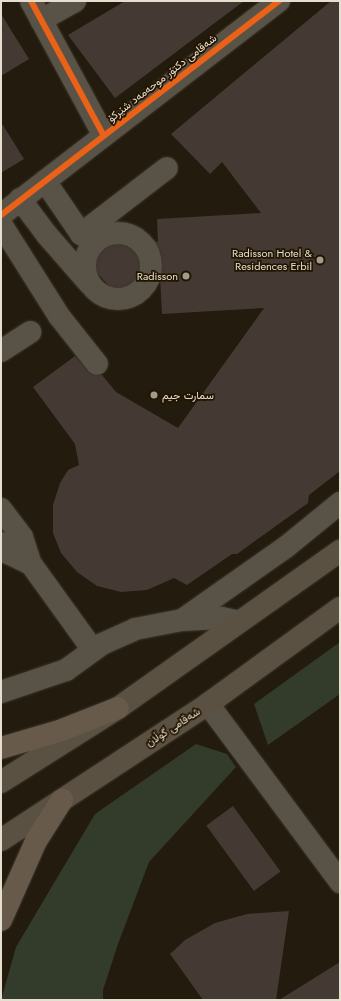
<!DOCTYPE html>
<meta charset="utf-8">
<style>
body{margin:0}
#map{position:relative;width:341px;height:1001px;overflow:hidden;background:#231b0d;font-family:Jost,Vazirmatn,sans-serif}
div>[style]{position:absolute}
.green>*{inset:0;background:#333c2b}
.building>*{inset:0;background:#443a33;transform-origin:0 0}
.roads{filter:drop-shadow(0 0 1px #3c362c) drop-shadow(0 0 1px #3c362c)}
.minor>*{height:22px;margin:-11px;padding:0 11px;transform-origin:11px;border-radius:11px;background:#585247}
.minor>.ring{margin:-11px;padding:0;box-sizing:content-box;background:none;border:22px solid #585247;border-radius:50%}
.major>*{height:22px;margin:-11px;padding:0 11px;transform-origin:11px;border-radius:11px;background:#5b5143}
.highway>*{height:22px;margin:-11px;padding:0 11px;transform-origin:11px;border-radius:11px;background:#675a4a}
.cycleway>*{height:6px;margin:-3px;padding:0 3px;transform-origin:3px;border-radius:3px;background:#ea6118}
.dots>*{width:11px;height:11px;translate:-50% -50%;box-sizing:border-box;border:2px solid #221500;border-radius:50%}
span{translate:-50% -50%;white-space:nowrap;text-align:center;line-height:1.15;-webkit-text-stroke:3.5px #221500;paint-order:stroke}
.street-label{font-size:11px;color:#e6dece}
.poi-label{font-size:11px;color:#e6dece}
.right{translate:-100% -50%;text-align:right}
.left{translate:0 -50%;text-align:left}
.frame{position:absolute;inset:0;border:2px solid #e6dece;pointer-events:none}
</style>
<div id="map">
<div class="green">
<i style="clip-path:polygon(340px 642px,340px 694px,268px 745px,254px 704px)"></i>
<i style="clip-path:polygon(196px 744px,227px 754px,236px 767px,149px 862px,118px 944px,103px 990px,103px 1000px,1px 1000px,16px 947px,95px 814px)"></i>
</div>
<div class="building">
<i style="clip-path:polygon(125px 1px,244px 1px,115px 98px,68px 35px)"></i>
<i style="clip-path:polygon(331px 1px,340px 1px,340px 471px,309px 495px,308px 503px,237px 554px,232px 554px,187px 585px,174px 578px,147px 590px,121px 592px,97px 586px,77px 572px,61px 553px,53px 533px,53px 505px,60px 483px,68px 470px,79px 465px,75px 444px,33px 387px,75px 356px,92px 375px,102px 375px,116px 392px,178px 428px,264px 308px,162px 314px,160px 277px,122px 289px,110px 287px,98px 274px,93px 263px,96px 253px,102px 248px,107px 239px,124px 233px,158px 242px,157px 219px,261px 213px,222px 162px,210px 174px,171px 134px)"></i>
<i style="clip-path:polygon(1px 14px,29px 59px,1px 76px)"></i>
<i style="clip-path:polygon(1px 122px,24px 159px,1px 173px)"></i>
<i style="left:233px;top:806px;width:81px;height:33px;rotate:54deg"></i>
<i style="clip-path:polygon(289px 911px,276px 1000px,203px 1000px,170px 954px,185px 940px,215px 923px,247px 914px)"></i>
<i style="clip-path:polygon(340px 962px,340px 1000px,279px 1000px)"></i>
</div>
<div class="roads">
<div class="minor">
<i style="left:31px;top:1px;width:153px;rotate:61.6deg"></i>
<i style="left:41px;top:20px;width:39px;rotate:-29deg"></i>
<i style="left:45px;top:181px;width:64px;rotate:55.8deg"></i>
<i style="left:81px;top:234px;width:13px;rotate:32deg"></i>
<i style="left:20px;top:199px;width:45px;rotate:53.1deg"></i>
<i style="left:47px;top:235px;width:64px;rotate:48.8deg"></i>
<i style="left:1px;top:215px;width:351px;rotate:-37.6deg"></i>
<i style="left:1px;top:224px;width:109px;rotate:57.8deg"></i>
<i style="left:59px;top:316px;width:61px;rotate:51.6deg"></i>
<i class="ring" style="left:85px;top:233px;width:44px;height:44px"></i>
<i style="left:81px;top:234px;width:108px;rotate:-37.5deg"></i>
<i style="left:1px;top:351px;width:35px;rotate:-33deg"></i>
<i style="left:1px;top:509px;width:35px;rotate:53deg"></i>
<i style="left:22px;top:537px;width:28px;rotate:72deg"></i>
<i style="left:31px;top:564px;width:106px;rotate:54.2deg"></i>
<i style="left:1px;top:543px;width:12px;rotate:55deg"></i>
<i style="left:8px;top:553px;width:25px;rotate:26deg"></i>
<i style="left:182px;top:620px;width:127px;rotate:-35.1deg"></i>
<i style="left:286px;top:547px;width:70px;rotate:-39.2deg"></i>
<i style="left:1px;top:692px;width:69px;rotate:-18.7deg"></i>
<i style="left:66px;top:670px;width:44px;rotate:-35.8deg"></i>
<i style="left:102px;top:644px;width:36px;rotate:-24deg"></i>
<i style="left:135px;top:629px;width:48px;rotate:-10.8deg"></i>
<i style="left:182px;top:620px;width:40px;rotate:-2.9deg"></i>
<i style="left:222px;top:618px;width:17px;rotate:13deg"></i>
<i style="left:208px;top:704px;width:222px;rotate:53.4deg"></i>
</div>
<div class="major">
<i style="left:1px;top:782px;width:138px;rotate:-32.3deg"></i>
<i style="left:118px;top:708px;width:272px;rotate:-35.3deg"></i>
<i style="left:1px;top:840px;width:248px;rotate:-33.3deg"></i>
<i style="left:208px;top:704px;width:163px;rotate:-36deg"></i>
</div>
<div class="highway">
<i style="left:1px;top:748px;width:64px;rotate:-16.4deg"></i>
<i style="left:62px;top:730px;width:60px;rotate:-21.4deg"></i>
<i style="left:1px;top:920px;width:86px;rotate:-66.1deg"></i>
<i style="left:36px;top:841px;width:49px;rotate:-57.6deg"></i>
</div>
</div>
<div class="cycleway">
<i style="left:31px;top:1px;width:153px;rotate:61.6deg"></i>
<i style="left:1px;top:215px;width:351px;rotate:-37.6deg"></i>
</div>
<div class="dots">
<i style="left:320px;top:260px;background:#a29a8a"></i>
<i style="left:186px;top:276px;background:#a29a8a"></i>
<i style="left:154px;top:395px;background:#a29a8a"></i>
</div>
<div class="street-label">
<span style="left:162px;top:78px;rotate:-38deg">شەقامی دکتۆر موحەمەد شێرکۆ</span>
<span style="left:173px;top:727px;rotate:-33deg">شەقامی گوڵان</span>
</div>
<div class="poi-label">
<span class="right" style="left:312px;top:260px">Radisson Hotel &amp;<br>Residences Erbil</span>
<span class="right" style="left:178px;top:276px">Radisson</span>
<span class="left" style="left:162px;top:395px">سمارت جیم</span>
</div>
<div class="frame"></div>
</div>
